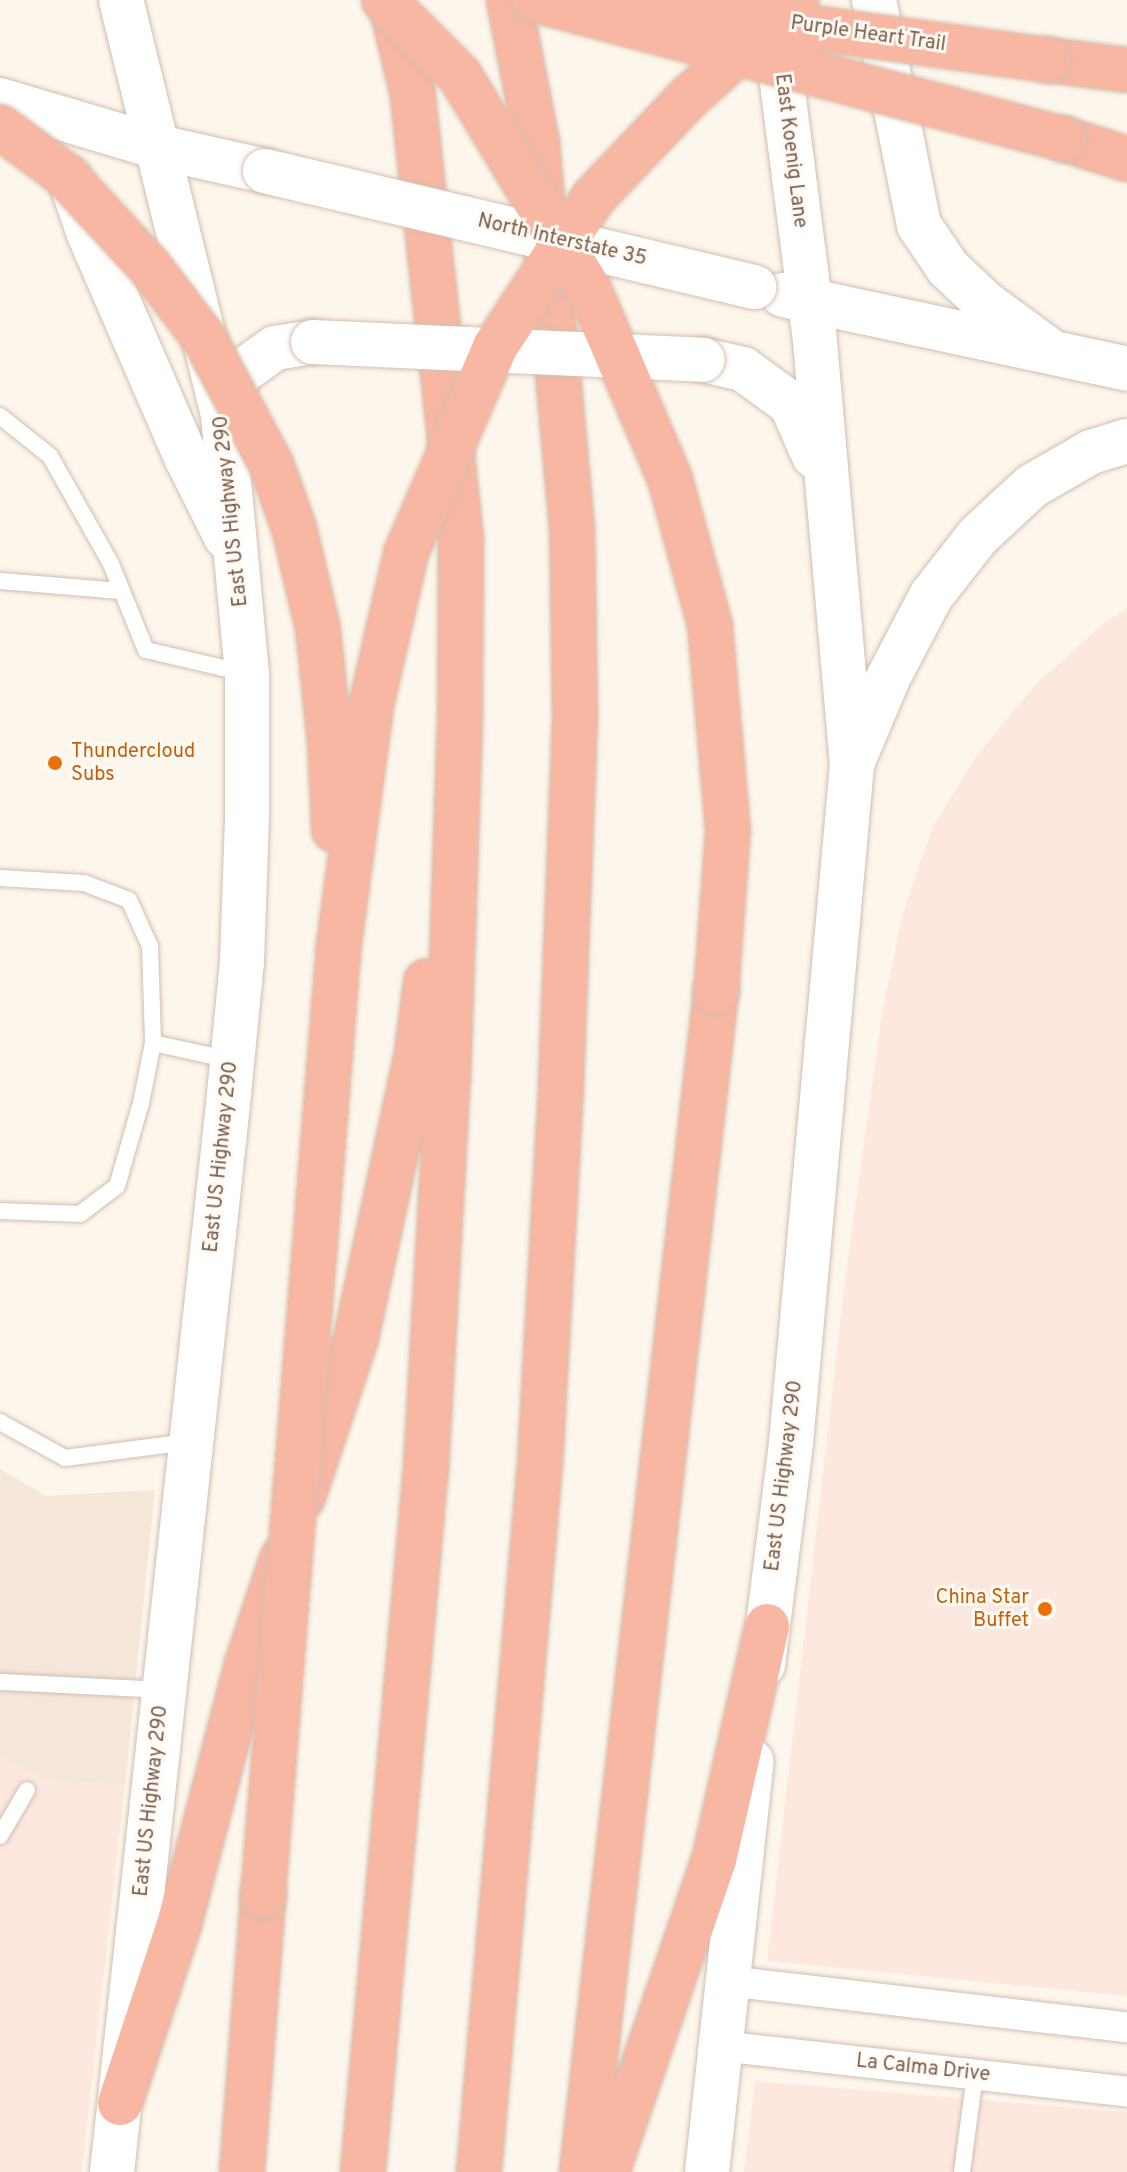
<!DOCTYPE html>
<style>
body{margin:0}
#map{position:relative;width:1127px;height:2172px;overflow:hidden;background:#fdf6ec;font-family:Overpass,sans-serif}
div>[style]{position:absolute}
.residential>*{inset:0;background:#f5e8da}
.commercial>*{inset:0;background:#fde8e0}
.roads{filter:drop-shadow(0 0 2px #d1beb0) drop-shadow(0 0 2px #d1beb0)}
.lane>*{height:16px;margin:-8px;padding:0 8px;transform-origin:8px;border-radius:8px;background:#fff}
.street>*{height:30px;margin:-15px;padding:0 15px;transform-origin:15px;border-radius:15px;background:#fff}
.secondary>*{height:44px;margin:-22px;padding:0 22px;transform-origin:22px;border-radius:22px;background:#fff}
.highway>*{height:44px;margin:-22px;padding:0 22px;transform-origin:22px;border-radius:22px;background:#f7b7a3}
.bridges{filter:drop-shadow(0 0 2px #d6c0b0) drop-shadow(0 0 2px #d6c0b0)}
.secondary-bridge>*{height:44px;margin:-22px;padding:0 22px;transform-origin:22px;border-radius:22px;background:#fff}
.highway-bridge>*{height:44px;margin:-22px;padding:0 22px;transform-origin:22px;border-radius:22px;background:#f7b7a3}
.dots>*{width:22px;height:22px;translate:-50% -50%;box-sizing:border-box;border:4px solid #fffaf3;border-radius:50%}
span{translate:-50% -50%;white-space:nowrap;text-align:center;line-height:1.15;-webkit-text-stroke:6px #fffaf3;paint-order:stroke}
.street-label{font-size:20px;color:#7a5c4d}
.food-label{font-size:20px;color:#c56008}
.left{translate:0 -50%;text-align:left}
.right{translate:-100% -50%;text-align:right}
</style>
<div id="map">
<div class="residential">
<i style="clip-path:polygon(0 1469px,46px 1496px,155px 1490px,125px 1785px,43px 1780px,0 1757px)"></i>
</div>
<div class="commercial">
<i style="clip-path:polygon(1127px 608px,1127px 1996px,767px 1961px,845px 1281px,882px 1013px,903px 912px,933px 826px,977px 755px,1036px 684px,1104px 623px)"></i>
<i style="clip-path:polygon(0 1757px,43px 1780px,125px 1785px,82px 2172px,0 2172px)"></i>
<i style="clip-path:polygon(755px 2081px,1127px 2112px,1127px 2172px,744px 2172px)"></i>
</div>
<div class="roads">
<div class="lane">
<i style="left:0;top:416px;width:64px;rotate:38.7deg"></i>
<i style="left:50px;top:456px;width:124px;rotate:60.5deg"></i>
<i style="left:111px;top:564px;width:93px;rotate:67.9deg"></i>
<i style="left:146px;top:650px;width:102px;rotate:13.1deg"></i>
<i style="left:0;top:581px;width:122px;rotate:4.7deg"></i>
<i style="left:0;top:878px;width:84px;rotate:3.4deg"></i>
<i style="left:84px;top:883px;width:48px;rotate:20.7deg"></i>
<i style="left:129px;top:900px;width:51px;rotate:65.5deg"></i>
<i style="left:150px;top:946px;width:97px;rotate:88.2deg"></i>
<i style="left:153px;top:1043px;width:61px;rotate:101.3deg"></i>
<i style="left:141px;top:1103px;width:86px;rotate:106.1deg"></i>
<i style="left:117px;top:1186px;width:46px;rotate:142.9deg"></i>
<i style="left:80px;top:1214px;width:80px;rotate:-177.9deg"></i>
<i style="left:153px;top:1043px;width:79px;rotate:12.4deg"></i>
<i style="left:0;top:1422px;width:74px;rotate:29deg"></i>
<i style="left:65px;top:1458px;width:124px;rotate:-7.4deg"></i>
<i style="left:0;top:1682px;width:162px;rotate:2.8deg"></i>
<i style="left:0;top:1836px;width:53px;rotate:-59.6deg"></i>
<i style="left:962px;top:2172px;width:98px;rotate:-82.4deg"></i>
</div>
<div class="street">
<i style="left:727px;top:1981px;width:403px;rotate:6.6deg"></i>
<i style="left:720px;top:2046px;width:410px;rotate:6.4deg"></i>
</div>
<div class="secondary">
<i style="left:874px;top:0;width:229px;rotate:78.7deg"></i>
<i style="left:919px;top:225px;width:52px;rotate:56deg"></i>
<i style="left:948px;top:268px;width:51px;rotate:43.4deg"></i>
<i style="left:985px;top:303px;width:79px;rotate:36.3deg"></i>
<i style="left:0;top:100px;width:165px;rotate:16.6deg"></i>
<i style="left:158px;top:147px;width:110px;rotate:12.6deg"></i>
<i style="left:70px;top:179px;width:58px;rotate:70.9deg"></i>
<i style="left:89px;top:234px;width:245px;rotate:66.5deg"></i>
<i style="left:187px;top:459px;width:87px;rotate:63.4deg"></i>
<i style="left:783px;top:295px;width:352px;rotate:12.1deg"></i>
<i style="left:703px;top:360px;width:41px;rotate:12.7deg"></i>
<i style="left:743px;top:369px;width:59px;rotate:36.1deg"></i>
<i style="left:791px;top:404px;width:57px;rotate:66.1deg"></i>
<i style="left:223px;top:415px;width:45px;rotate:-68deg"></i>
<i style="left:240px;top:373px;width:43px;rotate:-35.5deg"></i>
<i style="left:275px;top:348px;width:38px;rotate:-9deg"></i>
<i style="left:854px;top:759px;width:88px;rotate:-67.2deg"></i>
<i style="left:888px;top:678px;width:93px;rotate:-62.3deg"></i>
<i style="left:931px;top:596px;width:76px;rotate:-51.9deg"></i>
<i style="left:978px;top:536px;width:74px;rotate:-42.8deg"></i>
<i style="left:1032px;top:486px;width:68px;rotate:-30deg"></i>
<i style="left:1091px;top:452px;width:38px;rotate:-17deg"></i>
<i style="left:763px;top:1665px;width:224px;rotate:-82.8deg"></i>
<i style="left:791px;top:1443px;width:681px;rotate:-84.86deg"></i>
<i style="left:852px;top:765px;width:434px;rotate:-95deg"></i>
<i style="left:814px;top:333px;width:305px;rotate:-97.3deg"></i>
<i style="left:112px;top:2172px;width:1074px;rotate:-83.8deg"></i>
<i style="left:228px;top:1104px;width:143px;rotate:-84.4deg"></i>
<i style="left:242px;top:962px;width:146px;rotate:-88deg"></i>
<i style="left:247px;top:816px;width:142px;rotate:-90deg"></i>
<i style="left:247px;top:674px;width:260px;rotate:-95.3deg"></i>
<i style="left:223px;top:415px;width:427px;rotate:-103.8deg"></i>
<i style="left:707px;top:2172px;width:413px;rotate:-83.8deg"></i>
</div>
<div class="highway">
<i style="left:1048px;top:60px;width:80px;rotate:7.2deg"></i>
<i style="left:1064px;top:139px;width:66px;rotate:17.6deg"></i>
<i style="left:303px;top:1497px;width:168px;rotate:-71.6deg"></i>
<i style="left:356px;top:1338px;width:291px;rotate:-77.9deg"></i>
<i style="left:417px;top:1053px;width:72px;rotate:-82.8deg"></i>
<i style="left:120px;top:2103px;width:188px;rotate:-71.7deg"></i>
<i style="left:179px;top:1925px;width:273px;rotate:-75.4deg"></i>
<i style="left:248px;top:1661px;width:108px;rotate:-71.6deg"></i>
<i style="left:242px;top:2172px;width:277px;rotate:-85.6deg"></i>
<i style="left:363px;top:2172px;width:707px;rotate:-84.89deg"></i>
<i style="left:426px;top:1468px;width:389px;rotate:-86.8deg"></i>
<i style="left:448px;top:1080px;width:363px;rotate:-88.1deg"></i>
<i style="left:460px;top:717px;width:178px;rotate:-89.7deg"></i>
<i style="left:461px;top:539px;width:451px;rotate:-96.2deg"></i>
<i style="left:412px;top:91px;width:94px;rotate:-103.6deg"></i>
<i style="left:479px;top:2172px;width:712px;rotate:-85.08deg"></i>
<i style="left:540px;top:1463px;width:381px;rotate:-86.8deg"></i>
<i style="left:561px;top:1083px;width:369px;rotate:-87.8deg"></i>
<i style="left:575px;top:714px;width:186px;rotate:-90.9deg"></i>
<i style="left:572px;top:528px;width:387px;rotate:-95.2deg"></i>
<i style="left:537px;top:143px;width:146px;rotate:-101.1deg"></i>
<i style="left:582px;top:2172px;width:1188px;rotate:-83.52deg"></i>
<i style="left:607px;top:2172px;width:330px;rotate:-71.1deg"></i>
<i style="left:714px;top:1860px;width:240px;rotate:-77.2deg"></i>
</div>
</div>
<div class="bridges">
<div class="secondary-bridge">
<i style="left:265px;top:171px;width:503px;rotate:13.34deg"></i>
<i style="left:313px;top:342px;width:390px;rotate:2.6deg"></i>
</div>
<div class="highway-bridge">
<i style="left:384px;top:0;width:107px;rotate:45deg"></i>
<i style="left:460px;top:76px;width:249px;rotate:58.8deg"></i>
<i style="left:589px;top:289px;width:207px;rotate:66.9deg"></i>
<i style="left:670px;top:479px;width:151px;rotate:74.7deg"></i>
<i style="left:710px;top:625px;width:206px;rotate:85deg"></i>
<i style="left:728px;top:830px;width:162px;rotate:94.2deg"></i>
<i style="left:535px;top:0;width:547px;rotate:14.72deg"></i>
<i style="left:646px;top:5px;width:406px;rotate:7.8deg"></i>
<i style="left:0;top:127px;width:81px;rotate:36.4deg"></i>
<i style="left:65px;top:175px;width:124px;rotate:47.3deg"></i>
<i style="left:149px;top:266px;width:91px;rotate:52.6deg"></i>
<i style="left:204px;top:338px;width:143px;rotate:62deg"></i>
<i style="left:271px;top:464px;width:68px;rotate:70.2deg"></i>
<i style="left:294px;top:528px;width:104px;rotate:76.6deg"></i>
<i style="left:318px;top:629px;width:115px;rotate:84deg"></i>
<i style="left:330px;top:743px;width:87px;rotate:87.4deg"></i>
<i style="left:263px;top:1896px;width:955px;rotate:-85.44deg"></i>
<i style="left:339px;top:944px;width:240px;rotate:-82.3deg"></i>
<i style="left:371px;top:706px;width:157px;rotate:-77.1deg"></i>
<i style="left:406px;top:553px;width:224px;rotate:-66.6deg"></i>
<i style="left:495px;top:347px;width:180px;rotate:-56.6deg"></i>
<i style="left:594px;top:197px;width:134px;rotate:-46.5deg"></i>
<i style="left:686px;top:100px;width:149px;rotate:-42deg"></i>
</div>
</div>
<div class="dots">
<i style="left:55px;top:763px;background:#e8710a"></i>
<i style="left:1045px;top:1609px;background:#e8710a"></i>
</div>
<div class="street-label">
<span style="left:868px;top:35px;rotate:8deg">Purple Heart Trail</span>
<span style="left:790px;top:151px;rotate:83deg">East Koenig Lane</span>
<span style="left:562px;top:241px;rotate:13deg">North Interstate 35</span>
<span style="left:232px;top:511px;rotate:-96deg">East US Highway 290</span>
<span style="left:222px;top:1157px;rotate:-84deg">East US Highway 290</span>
<span style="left:785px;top:1476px;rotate:-83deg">East US Highway 290</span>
<span style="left:152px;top:1801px;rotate:-84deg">East US Highway 290</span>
<span style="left:923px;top:2069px;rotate:6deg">La Calma Drive</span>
</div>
<div class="food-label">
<span class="left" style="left:71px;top:764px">Thundercloud<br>Subs</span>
<span class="right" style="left:1029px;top:1610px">China Star<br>Buffet</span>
</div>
</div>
